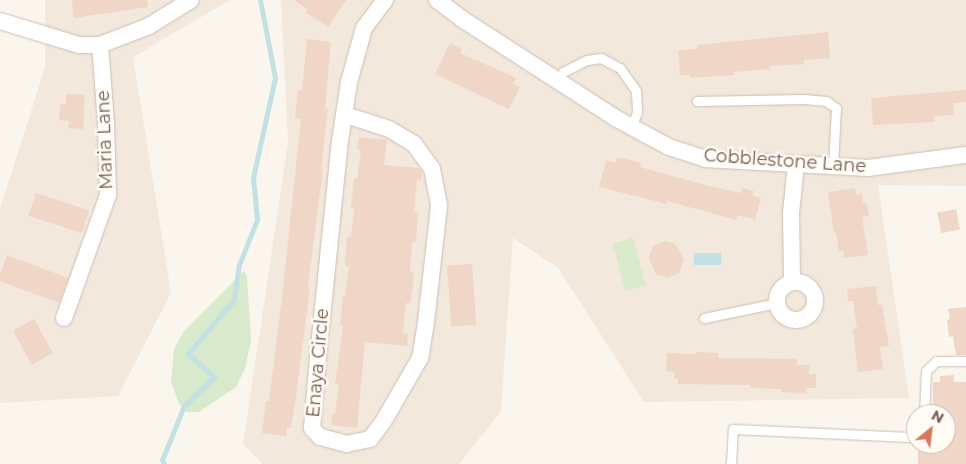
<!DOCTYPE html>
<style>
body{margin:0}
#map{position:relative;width:966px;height:464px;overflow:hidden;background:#fbf6ed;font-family:Montserrat,sans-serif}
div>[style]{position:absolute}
.residential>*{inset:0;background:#f3e8dc}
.green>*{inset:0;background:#d8e9cc;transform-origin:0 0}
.water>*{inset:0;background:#c3e0e4;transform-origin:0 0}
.stream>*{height:4.5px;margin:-2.25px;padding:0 2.25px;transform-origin:2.25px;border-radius:2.25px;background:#c3e0e4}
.building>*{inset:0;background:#efd6c7;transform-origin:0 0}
.roads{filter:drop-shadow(0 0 1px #cdbeb3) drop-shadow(0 0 1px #cdbeb3)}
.lane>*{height:9px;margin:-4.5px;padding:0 4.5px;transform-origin:4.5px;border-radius:4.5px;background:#fff}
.street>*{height:16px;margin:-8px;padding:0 8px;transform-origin:8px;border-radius:8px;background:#fff}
.street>.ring{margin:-8px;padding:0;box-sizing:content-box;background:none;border:16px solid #fff;border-radius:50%}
span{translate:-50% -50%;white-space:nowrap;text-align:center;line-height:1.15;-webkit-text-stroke:5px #fefaf4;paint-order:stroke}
.street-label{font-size:18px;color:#765d51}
.north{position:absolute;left:906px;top:404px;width:50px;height:50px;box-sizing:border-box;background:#fefaf4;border:1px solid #c8bbb3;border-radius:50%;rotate:29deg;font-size:14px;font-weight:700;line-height:20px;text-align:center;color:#765d51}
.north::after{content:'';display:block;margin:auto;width:18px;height:22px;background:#da785e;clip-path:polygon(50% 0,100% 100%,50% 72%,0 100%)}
</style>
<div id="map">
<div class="residential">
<i style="clip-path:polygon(45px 0,230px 0,133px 57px,171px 293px,118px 396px,0 403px,0 209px,45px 67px)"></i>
<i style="clip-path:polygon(281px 0,966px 0,966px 186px,878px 185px,909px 398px,644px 402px,558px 268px,513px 238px,501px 411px,459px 464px,263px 464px,243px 444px,288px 143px)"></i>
</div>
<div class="green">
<i style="left:633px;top:238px;width:49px;height:21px;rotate:75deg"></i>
<i style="clip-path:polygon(244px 271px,247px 277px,251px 340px,245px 369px,236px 387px,199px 412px,187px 412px,179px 404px,171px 382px,174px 349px,184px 331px)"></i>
</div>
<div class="water">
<i style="left:721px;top:253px;width:12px;height:27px;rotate:90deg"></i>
</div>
<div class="stream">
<i style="left:164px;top:464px;width:4px;rotate:-117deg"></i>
<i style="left:162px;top:460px;width:58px;rotate:-67.8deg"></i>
<i style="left:184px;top:406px;width:42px;rotate:-44deg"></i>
<i style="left:214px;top:377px;width:35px;rotate:-139deg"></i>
<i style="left:188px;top:354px;width:71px;rotate:-49.6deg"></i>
<i style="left:234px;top:300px;width:35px;rotate:-82deg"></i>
<i style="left:239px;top:265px;width:48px;rotate:-68.2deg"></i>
<i style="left:257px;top:220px;width:42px;rotate:-95.4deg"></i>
<i style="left:253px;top:178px;width:102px;rotate:-77.6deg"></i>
<i style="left:275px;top:78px;width:79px;rotate:-100.9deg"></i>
</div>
<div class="building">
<i style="clip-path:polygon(72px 0,147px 0,148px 7px,74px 18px)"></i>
<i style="clip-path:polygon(294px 0,346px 0,328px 27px,306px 13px,308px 10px)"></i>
<i style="clip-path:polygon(828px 32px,830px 58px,804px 60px,804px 64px,770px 66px,770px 69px,733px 72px,734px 75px,690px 78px,690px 75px,680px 75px,678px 50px,697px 49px,697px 45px)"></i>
<i style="clip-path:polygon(307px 39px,331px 42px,325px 108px,328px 109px,321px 169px,323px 169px,308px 286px,310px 287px,296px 397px,291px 428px,287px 428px,287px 436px,262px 433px,266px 401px,269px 401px,282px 297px,301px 119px,295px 118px,298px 90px,302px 91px)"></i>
<i style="clip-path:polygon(450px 43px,462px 49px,460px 53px,516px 78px,513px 84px,520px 87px,509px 109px,435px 74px)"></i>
<i style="clip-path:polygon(966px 90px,966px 102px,953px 103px,954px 115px,934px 116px,935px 122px,873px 125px,871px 98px)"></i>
<i style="clip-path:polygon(66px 94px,85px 95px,83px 129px,68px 128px,69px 121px,59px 120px,60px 104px,66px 104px)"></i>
<i style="clip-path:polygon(359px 137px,387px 140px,384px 165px,419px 168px,422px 172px,421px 181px,417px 180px,414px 212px,418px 212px,416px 242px,412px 242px,410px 272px,414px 273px,413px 285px,410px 303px,406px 303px,403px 333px,408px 334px,407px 346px,365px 342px,357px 428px,331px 425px,332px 414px,335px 414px,339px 384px,335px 384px,343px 325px,340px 325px,343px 296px,345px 296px,349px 266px,345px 266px,346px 248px,347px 237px,351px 237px,354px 208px,351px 208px,354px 179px,357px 179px,361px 151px,357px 150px)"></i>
<i style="clip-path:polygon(617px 157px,642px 163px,640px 167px,709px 186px,741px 193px,742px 188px,754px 191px,752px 195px,761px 198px,755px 220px,737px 215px,736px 220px,667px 201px,667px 204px,599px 187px,606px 160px,615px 163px)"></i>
<i style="clip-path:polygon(855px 188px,856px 195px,862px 194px,863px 203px,867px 203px,869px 216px,862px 217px,868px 255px,844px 258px,843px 250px,839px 251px,836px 233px,834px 233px,828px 192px)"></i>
<i style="left:36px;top:193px;width:56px;height:24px;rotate:18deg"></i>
<i style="left:956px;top:209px;width:21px;height:19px;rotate:79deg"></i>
<i style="clip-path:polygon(666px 241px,675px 244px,684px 260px,679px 273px,667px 278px,656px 274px,649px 258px,653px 246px)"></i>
<i style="clip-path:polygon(7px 255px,68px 278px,59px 303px,0 281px,0 274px)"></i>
<i style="left:472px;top:264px;width:61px;height:25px;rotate:86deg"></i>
<i style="clip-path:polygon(876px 286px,878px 305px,882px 305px,889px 346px,880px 347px,883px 369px,858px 372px,853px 329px,857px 329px,853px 301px,848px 301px,847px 289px)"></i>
<i style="clip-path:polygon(966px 307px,966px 355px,956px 355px,953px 336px,949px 337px,947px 320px,950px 319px,948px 309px)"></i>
<i style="left:34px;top:319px;width:39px;height:24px;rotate:61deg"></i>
<i style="clip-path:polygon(696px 352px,718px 353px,718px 358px,797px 359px,797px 365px,809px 365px,809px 374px,816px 374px,816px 388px,806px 388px,806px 393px,781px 392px,781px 389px,750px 388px,750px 385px,678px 384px,678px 379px,674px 379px,675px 372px,666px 371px,667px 353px,696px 354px)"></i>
<i style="clip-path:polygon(954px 375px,954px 382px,966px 382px,966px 464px,918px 464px,918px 448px,934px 447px,933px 444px,946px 444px,946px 414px,933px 414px,933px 382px,940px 382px,940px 376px)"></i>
</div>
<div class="roads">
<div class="lane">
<i style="left:557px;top:82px;width:12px;rotate:-59deg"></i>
<i style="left:563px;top:72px;width:27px;rotate:-27deg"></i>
<i style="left:587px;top:60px;width:14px;rotate:-8deg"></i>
<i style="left:601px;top:58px;width:21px;rotate:28deg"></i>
<i style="left:620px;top:68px;width:28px;rotate:55deg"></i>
<i style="left:636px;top:91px;width:21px;rotate:87deg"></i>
<i style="left:637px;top:112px;width:17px;rotate:111deg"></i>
<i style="left:697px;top:101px;width:107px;rotate:-1.1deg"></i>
<i style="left:804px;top:99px;width:22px;rotate:5deg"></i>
<i style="left:826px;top:101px;width:12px;rotate:35deg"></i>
<i style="left:836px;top:108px;width:58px;rotate:93deg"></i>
<i style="left:704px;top:318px;width:75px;rotate:-11.6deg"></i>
<i style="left:924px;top:414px;width:43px;rotate:-87.3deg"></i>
<i style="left:926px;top:371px;width:14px;rotate:-45deg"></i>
<i style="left:936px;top:361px;width:30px"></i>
<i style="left:731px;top:464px;width:35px;rotate:-87deg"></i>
<i style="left:733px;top:429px;width:177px;rotate:2.6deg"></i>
<i style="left:910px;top:437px;width:9px;rotate:-49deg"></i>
</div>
<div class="street">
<i style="left:437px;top:0;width:31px;rotate:37deg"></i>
<i style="left:462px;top:19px;width:184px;rotate:32.8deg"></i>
<i style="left:617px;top:119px;width:59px;rotate:28.3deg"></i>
<i style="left:669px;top:147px;width:38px;rotate:18deg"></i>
<i style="left:705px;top:159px;width:163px;rotate:3.2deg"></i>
<i style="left:868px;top:168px;width:99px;rotate:-7.6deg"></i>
<i style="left:0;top:21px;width:83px;rotate:16.9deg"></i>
<i style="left:79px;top:45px;width:21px"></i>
<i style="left:100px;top:45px;width:53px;rotate:-21.2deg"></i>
<i style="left:149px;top:26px;width:49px;rotate:-31.8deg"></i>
<i style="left:346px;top:115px;width:45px;rotate:18deg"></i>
<i style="left:389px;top:129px;width:29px;rotate:31deg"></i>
<i style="left:414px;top:144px;width:31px;rotate:54deg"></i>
<i style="left:432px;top:169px;width:38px;rotate:79deg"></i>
<i style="left:439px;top:206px;width:117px;rotate:96.4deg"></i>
<i style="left:426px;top:322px;width:36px;rotate:99deg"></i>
<i style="left:420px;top:358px;width:74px;rotate:120deg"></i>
<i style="left:383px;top:422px;width:21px;rotate:127deg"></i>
<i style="left:370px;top:439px;width:24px;rotate:168deg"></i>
<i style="left:347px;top:444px;width:28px;rotate:-165deg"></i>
<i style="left:320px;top:437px;width:12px;rotate:-132deg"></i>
<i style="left:312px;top:428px;width:81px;rotate:-85.1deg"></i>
<i style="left:319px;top:347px;width:207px;rotate:-84.2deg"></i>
<i style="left:340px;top:141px;width:60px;rotate:-81.3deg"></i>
<i style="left:349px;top:82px;width:56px;rotate:-74.5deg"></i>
<i style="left:364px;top:28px;width:35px;rotate:-53deg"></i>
<i style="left:792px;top:282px;width:69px;rotate:-90.8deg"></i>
<i style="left:791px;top:213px;width:48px;rotate:-84.1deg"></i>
<i class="ring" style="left:777px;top:282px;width:22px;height:22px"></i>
<i style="left:64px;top:318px;width:131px;rotate:-70.3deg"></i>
<i style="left:108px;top:195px;width:72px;rotate:-91.6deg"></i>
<i style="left:106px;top:123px;width:78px;rotate:-94.4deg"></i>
</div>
</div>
<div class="street-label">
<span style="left:105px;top:140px;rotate:-92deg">Maria Lane</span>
<span style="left:785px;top:161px;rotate:4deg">Cobblestone Lane</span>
<span style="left:318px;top:363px;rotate:-85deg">Enaya Circle</span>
</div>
<div class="north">N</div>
</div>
